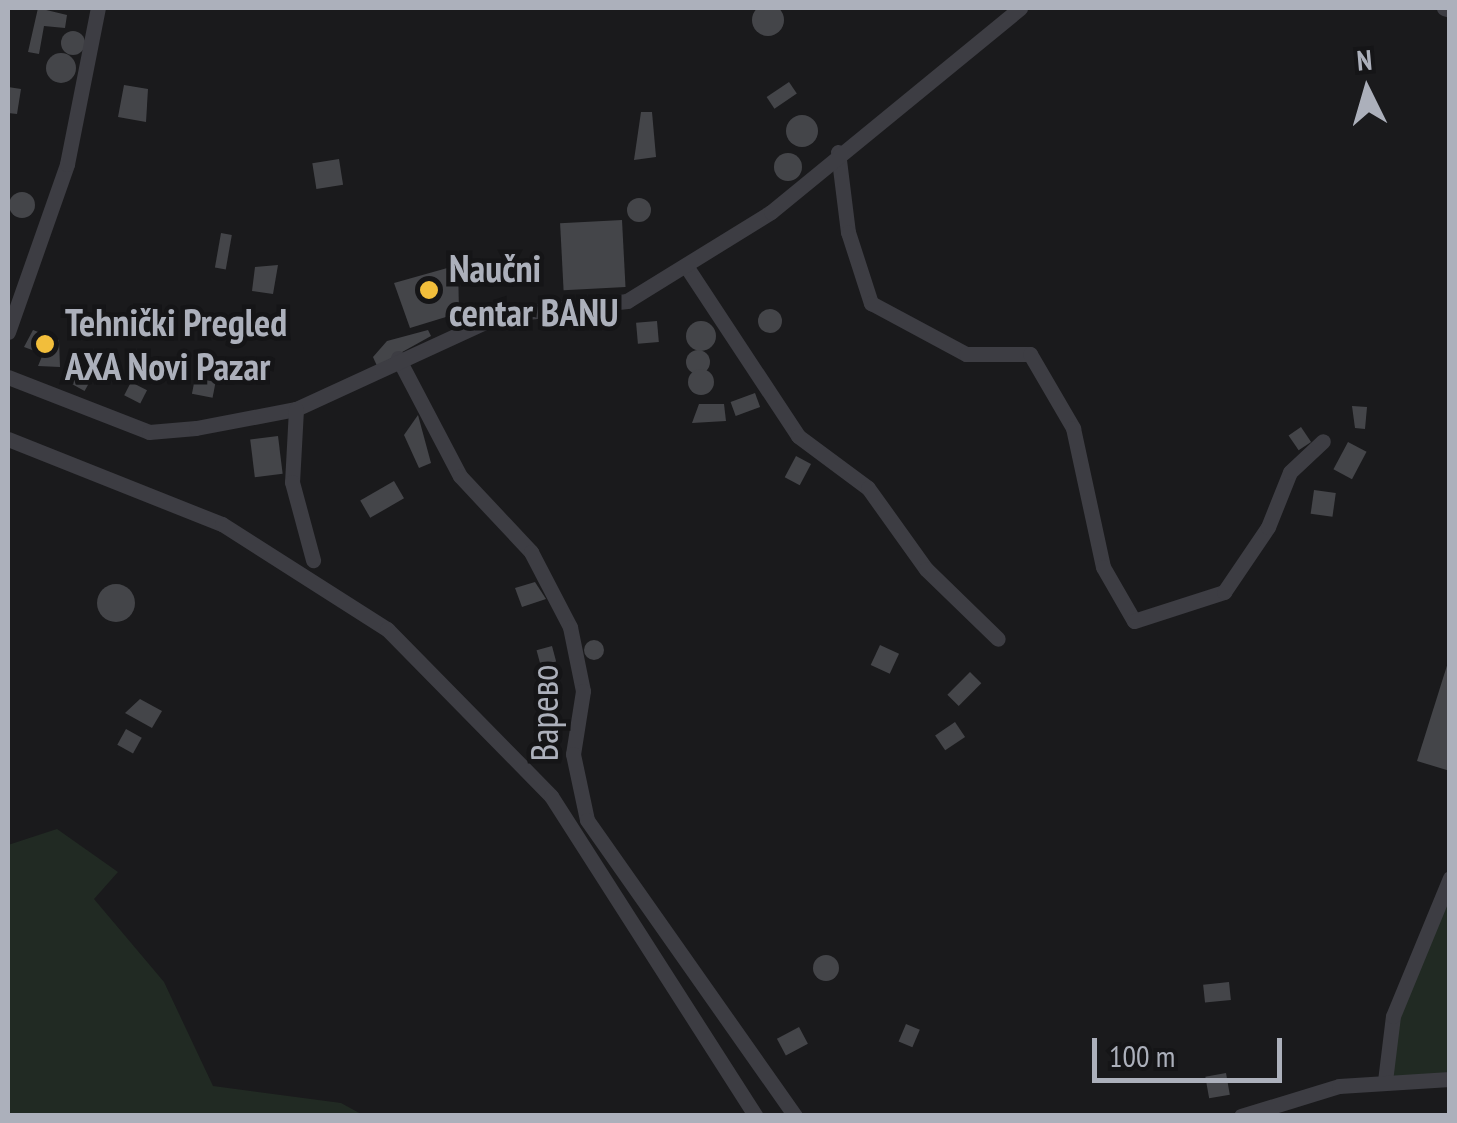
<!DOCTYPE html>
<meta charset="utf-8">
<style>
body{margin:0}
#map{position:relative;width:1457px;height:1123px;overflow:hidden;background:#1a1a1c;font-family:"PT Sans Narrow",sans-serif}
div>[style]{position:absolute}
.green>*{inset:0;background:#212a23}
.building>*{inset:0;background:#444549;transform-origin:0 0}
.round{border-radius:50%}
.minor>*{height:15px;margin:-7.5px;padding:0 7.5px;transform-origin:7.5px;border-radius:7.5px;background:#3d3d43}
.dots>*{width:28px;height:28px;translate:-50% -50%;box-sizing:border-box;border:5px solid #151517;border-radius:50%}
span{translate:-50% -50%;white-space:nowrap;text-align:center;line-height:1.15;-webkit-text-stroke:9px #151517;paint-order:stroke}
.poi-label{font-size:38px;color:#acb0bb;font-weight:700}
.left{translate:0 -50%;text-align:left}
.street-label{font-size:38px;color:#acb0bb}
.frame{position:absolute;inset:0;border:10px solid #acb0bb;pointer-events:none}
.north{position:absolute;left:1317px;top:40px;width:100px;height:100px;-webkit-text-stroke:8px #151517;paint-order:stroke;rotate:355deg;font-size:28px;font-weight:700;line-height:40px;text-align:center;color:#acb0bb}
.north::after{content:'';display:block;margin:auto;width:35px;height:45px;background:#acb0bb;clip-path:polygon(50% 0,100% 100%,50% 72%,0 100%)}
.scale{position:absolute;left:1092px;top:1038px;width:190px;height:45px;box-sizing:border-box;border:5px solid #acb0bb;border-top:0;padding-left:12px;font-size:30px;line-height:35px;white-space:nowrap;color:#acb0bb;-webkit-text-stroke:8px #151517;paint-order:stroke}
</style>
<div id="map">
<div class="green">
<i style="clip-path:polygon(57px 829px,118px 872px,94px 899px,164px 982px,213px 1086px,341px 1103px,363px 1115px,8px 1115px,8px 845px)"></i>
<i style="clip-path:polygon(1449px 879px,1449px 1079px,1385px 1081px,1393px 1016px)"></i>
</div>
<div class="building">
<i class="round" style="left:752px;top:4px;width:32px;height:32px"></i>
<i style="clip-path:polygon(38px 8px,67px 15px,65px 28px,44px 26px,39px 54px,28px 52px)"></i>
<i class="round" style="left:61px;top:31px;width:24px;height:24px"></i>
<i class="round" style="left:46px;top:53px;width:30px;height:30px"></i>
<i style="left:789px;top:82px;width:14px;height:27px;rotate:56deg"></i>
<i style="clip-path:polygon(124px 85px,148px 89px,146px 122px,118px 117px)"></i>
<i style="clip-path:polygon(8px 87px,21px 89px,17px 114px,8px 113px)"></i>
<i style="clip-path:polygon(641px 112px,652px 112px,656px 157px,634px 160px)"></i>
<i class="round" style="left:786px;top:115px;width:32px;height:32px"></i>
<i class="round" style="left:774px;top:153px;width:28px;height:28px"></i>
<i style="left:339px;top:159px;width:26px;height:27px;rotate:81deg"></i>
<i class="round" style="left:9px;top:192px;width:26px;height:26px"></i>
<i class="round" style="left:627px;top:198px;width:24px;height:24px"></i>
<i style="left:622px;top:220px;width:67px;height:62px;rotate:87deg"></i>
<i style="left:221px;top:233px;width:11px;height:35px;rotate:10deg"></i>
<i style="clip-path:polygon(278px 265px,273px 294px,252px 291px,255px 267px)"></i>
<i style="clip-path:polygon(458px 265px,459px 313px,410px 328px,394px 283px)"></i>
<i class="round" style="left:758px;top:309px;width:24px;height:24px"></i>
<i style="left:657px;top:321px;width:21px;height:21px;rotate:85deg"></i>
<i class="round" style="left:686px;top:321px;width:30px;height:30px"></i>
<i style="clip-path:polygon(33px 330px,59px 340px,60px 367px,38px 366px,43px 354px,24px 347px)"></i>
<i style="clip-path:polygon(428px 330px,431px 336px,377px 366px,373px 357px,387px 341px)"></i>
<i class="round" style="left:686px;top:350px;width:24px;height:24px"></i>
<i style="left:79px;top:364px;width:18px;height:21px;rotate:29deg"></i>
<i class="round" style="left:688px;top:369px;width:26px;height:26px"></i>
<i style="left:195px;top:378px;width:21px;height:16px;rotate:11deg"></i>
<i style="left:131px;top:382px;width:18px;height:15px;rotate:27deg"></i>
<i style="left:755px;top:393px;width:15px;height:26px;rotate:70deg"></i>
<i style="clip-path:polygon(699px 404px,724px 404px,726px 421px,692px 423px)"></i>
<i style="clip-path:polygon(1352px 406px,1367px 407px,1365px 429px,1355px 428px)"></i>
<i style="clip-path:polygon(418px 415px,431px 463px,419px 468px,404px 435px)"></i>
<i style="left:1301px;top:427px;width:18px;height:15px;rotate:56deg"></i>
<i style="left:278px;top:436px;width:38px;height:28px;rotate:83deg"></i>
<i style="left:1348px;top:442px;width:21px;height:31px;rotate:28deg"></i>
<i style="left:796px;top:456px;width:17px;height:24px;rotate:28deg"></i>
<i style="left:394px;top:481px;width:20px;height:39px;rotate:60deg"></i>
<i style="left:1314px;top:490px;width:22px;height:24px;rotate:8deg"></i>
<i style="clip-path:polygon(535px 582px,546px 599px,522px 607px,515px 588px)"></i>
<i class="round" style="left:97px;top:584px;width:38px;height:38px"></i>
<i class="round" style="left:584px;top:640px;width:20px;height:20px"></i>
<i style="left:880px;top:645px;width:21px;height:22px;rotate:25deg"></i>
<i style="left:552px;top:646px;width:16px;height:16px;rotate:75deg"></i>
<i style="clip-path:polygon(1450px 656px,1450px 771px,1417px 761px)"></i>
<i style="left:970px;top:672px;width:16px;height:32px;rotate:45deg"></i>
<i style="clip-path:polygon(140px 699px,162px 711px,152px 728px,125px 713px)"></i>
<i style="left:955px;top:722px;width:18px;height:24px;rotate:56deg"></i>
<i style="left:126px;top:729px;width:18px;height:18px;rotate:29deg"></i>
<i class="round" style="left:813px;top:955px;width:26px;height:26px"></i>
<i style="left:1229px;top:982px;width:18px;height:26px;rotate:84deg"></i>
<i style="left:906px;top:1024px;width:15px;height:19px;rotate:23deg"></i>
<i style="left:799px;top:1027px;width:19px;height:25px;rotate:62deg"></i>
<i style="left:1226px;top:1073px;width:22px;height:21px;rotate:80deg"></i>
</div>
<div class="minor">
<i style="left:1444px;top:8px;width:6px;rotate:18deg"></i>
<i style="left:838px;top:152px;width:81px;rotate:82.9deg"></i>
<i style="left:848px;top:232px;width:75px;rotate:72.1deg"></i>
<i style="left:871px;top:303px;width:108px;rotate:28.2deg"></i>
<i style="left:966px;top:354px;width:64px"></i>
<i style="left:1030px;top:354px;width:86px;rotate:59.8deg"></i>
<i style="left:1073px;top:428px;width:142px;rotate:77.8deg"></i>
<i style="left:1103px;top:567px;width:62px;rotate:60.1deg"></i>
<i style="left:1134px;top:621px;width:95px;rotate:-17.9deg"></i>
<i style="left:1224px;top:592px;width:78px;rotate:-55.9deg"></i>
<i style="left:1268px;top:527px;width:59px;rotate:-68.2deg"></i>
<i style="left:1290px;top:472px;width:45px;rotate:-43.2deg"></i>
<i style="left:688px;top:269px;width:200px;rotate:56.6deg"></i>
<i style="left:798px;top:436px;width:87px;rotate:36.6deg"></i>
<i style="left:868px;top:488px;width:100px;rotate:54.4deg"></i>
<i style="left:926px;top:569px;width:100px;rotate:44.2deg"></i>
<i style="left:8px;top:332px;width:178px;rotate:-70.6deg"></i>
<i style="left:67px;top:164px;width:159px;rotate:-78.8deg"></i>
<i style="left:398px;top:358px;width:133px;rotate:62.3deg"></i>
<i style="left:460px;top:476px;width:104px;rotate:46.9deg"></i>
<i style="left:531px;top:552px;width:85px;rotate:62.5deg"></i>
<i style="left:570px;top:627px;width:65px;rotate:78.5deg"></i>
<i style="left:583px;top:691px;width:64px;rotate:99deg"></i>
<i style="left:573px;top:754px;width:67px;rotate:78deg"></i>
<i style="left:587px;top:820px;width:362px;rotate:54.9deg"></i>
<i style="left:8px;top:377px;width:151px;rotate:21.3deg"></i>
<i style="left:149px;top:432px;width:47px;rotate:-4.9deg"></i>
<i style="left:196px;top:428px;width:102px;rotate:-10.8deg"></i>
<i style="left:296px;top:409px;width:225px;rotate:-24.7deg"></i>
<i style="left:500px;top:315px;width:128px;rotate:-6.3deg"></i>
<i style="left:627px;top:301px;width:169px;rotate:-31.7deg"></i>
<i style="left:771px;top:212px;width:322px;rotate:-39.3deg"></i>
<i style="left:296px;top:409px;width:73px;rotate:93.1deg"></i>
<i style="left:292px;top:482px;width:81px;rotate:74.9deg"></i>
<i style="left:8px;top:439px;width:230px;rotate:21.7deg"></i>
<i style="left:222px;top:524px;width:196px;rotate:32.5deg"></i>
<i style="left:387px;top:629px;width:234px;rotate:45.5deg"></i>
<i style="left:551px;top:796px;width:380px;rotate:57.4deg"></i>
<i style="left:1385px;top:1081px;width:65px;rotate:-83deg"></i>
<i style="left:1393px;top:1016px;width:149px;rotate:-67.6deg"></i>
<i style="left:1241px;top:1116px;width:102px;rotate:-17deg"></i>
<i style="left:1339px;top:1086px;width:111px;rotate:-3.6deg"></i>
</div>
<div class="dots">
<i style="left:429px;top:290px;background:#f2be3b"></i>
<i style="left:45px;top:344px;background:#f2be3b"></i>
</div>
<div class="poi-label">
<span class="left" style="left:449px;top:290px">Naučni<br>centar BANU</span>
<span class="left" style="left:65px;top:344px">Tehnički Pregled<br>AXA Novi Pazar</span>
</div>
<div class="street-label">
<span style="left:544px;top:713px;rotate:-90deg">Варево</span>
</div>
<div class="frame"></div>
<div class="north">N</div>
<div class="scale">100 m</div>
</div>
